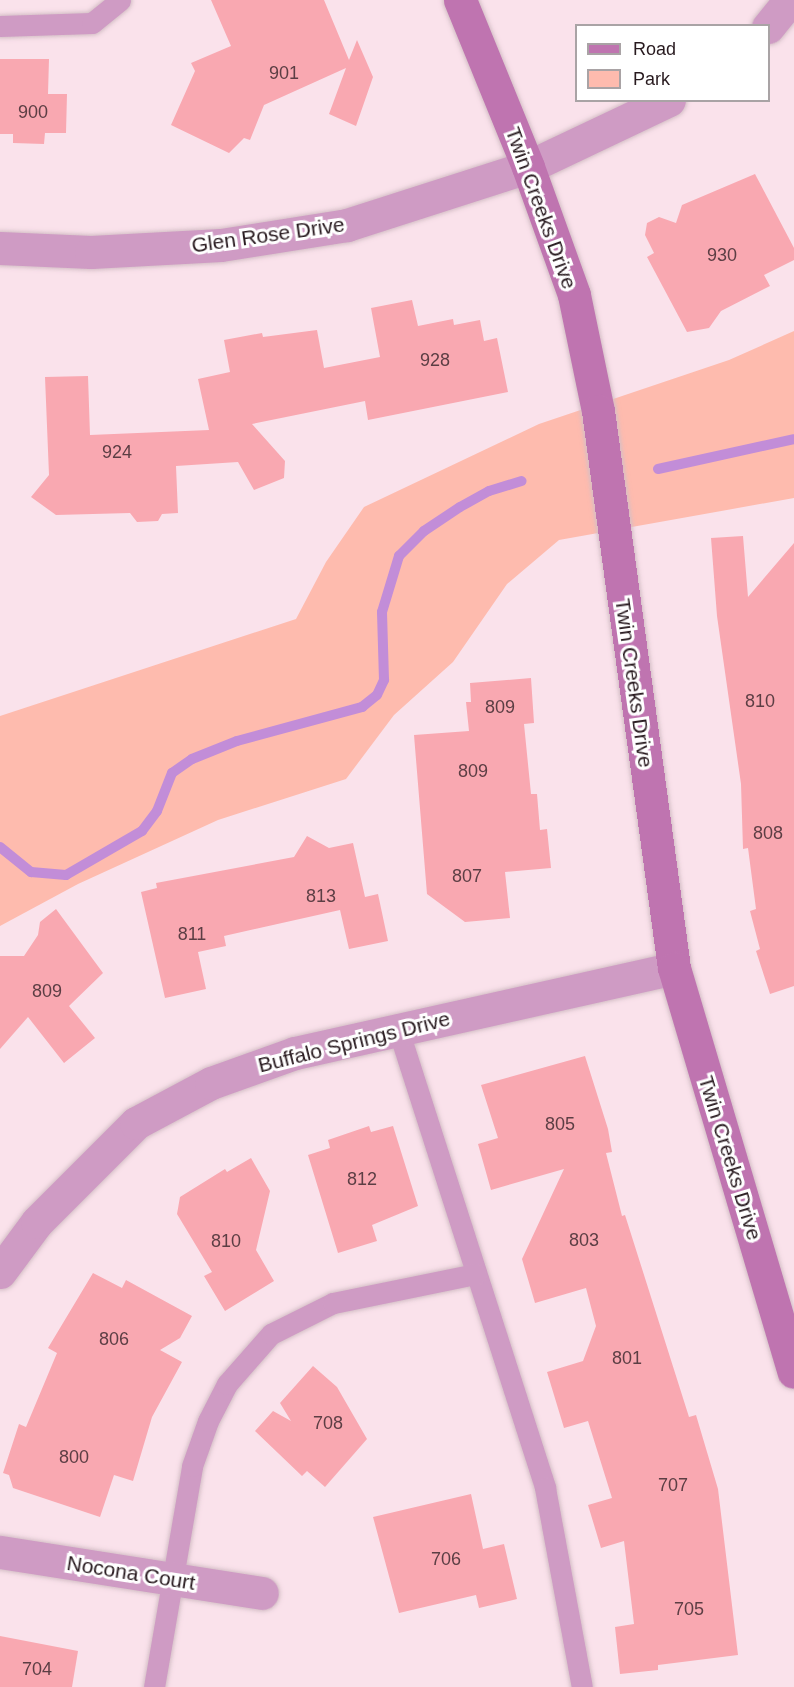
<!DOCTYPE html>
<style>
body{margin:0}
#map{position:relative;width:794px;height:1687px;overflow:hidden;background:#fae2eb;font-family:Helvetica,sans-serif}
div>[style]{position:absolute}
.green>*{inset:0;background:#febbae}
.stream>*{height:10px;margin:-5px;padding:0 5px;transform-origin:5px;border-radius:5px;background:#c28dd8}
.building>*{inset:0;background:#f9a8b1}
.roads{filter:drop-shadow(0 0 2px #d4bec6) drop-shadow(0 0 2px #d4bec6)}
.lane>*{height:21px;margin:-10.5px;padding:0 10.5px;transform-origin:10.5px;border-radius:10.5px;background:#cf9bc4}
.street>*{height:33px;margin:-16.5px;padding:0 16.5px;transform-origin:16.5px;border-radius:16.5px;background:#cf9bc4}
.secondary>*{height:33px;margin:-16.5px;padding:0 16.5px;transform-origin:16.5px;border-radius:16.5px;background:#bf74b0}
span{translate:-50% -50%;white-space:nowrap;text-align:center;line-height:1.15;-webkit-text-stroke:6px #fff;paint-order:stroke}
.number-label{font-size:18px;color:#5c3e44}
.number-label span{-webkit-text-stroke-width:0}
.street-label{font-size:21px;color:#281a1f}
.legend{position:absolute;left:575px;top:24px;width:195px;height:78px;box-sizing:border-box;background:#fff;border:2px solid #a9a3a5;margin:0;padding:8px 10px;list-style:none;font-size:18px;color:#281a1f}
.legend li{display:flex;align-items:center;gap:12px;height:30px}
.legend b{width:30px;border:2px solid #a9a3a5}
</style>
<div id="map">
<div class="green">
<i style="clip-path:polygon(794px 331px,794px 498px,559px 540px,507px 584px,453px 662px,394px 715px,346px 779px,218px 820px,78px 884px,0 926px,0 716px,296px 619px,326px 562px,364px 507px,539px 424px,729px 360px)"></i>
</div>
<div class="stream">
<i style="left:658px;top:469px;width:139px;rotate:-12.4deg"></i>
<i style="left:0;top:847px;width:40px;rotate:39deg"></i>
<i style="left:31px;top:872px;width:35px;rotate:5deg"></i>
<i style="left:66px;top:875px;width:88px;rotate:-30.1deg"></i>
<i style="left:142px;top:831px;width:25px;rotate:-53deg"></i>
<i style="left:157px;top:811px;width:41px;rotate:-68.5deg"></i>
<i style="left:172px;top:773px;width:24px;rotate:-35deg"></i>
<i style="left:192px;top:759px;width:48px;rotate:-21.8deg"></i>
<i style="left:237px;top:741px;width:130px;rotate:-15.2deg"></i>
<i style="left:362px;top:707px;width:19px;rotate:-39deg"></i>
<i style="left:377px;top:695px;width:17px;rotate:-65deg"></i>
<i style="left:384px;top:680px;width:68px;rotate:-91.7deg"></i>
<i style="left:382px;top:612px;width:59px;rotate:-73.1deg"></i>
<i style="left:399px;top:556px;width:35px;rotate:-45deg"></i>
<i style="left:424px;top:531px;width:43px;rotate:-33.7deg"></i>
<i style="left:460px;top:507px;width:33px;rotate:-29deg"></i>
<i style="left:489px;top:491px;width:34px;rotate:-17deg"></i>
</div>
<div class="building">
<i style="clip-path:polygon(211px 0,324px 0,349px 60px,357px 40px,373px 77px,356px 126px,329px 114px,346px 68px,264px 105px,250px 140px,244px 138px,229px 153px,171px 125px,195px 71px,191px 63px,231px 46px)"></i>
<i style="clip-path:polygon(0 59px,49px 59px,48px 94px,67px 94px,66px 133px,45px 133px,44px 144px,13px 143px,13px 134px,0 134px)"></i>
<i style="clip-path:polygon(755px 174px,794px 248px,794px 260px,764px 275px,770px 286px,721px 311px,709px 328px,687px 332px,647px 257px,654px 253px,645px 235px,647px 223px,659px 217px,676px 223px,682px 205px)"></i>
<i style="clip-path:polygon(412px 300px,418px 326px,453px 319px,454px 325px,480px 320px,484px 341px,497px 338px,508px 392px,368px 420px,365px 401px,252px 424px,285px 461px,284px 478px,254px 490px,238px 462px,176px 466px,178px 513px,162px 514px,158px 521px,137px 522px,130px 513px,56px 515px,31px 497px,49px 475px,45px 377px,88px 376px,90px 435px,209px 430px,198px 379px,230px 372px,224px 340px,262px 333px,263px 337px,317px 330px,324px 368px,380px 357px,371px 308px)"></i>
<i style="clip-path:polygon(743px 536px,748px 597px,794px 543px,794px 986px,770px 994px,756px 951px,760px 949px,750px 911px,756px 909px,748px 848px,743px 849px,741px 784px,717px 616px,711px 538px)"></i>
<i style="clip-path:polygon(531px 678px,534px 723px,524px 724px,531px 794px,537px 794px,540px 830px,547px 829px,551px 868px,505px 872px,510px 918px,465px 922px,427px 894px,414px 735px,469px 731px,466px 702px,471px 702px,470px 683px)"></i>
<i style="clip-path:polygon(307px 836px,329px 848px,353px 843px,365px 897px,378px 894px,388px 941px,349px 949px,340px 910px,224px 936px,226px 946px,198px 952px,206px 989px,165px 998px,141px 892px,157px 888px,156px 883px,294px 857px)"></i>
<i style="clip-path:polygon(56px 909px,103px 973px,69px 1006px,95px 1038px,64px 1063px,28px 1017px,0 1049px,0 956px,24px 956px,38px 935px,40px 922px)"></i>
<i style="clip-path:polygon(585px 1056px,608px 1129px,612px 1152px,606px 1153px,622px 1216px,625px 1215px,689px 1417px,696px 1415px,718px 1489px,738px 1655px,658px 1665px,658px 1670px,620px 1674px,615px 1627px,634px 1624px,624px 1541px,601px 1548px,588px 1505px,612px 1498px,588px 1421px,564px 1428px,547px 1372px,583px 1361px,596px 1326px,586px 1288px,535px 1303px,522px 1259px,564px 1169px,491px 1190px,478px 1144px,498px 1138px,481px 1085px)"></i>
<i style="clip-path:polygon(369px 1126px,371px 1132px,393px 1126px,418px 1206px,372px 1225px,377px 1241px,338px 1253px,308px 1155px,330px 1148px,328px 1140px)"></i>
<i style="clip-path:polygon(251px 1158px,270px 1191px,256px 1250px,274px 1281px,225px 1311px,204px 1276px,212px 1272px,177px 1214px,180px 1197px,225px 1169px,227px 1172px)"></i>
<i style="clip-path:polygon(93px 1273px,122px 1288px,126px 1280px,192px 1316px,180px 1338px,160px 1350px,182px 1362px,152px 1417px,133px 1481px,114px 1475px,100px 1517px,13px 1488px,9px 1475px,3px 1473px,19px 1424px,26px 1427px,57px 1353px,48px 1348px)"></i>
<i style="clip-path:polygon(313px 1366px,337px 1387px,367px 1439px,325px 1487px,307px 1471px,302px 1476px,255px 1431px,273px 1411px,291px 1421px,280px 1403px)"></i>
<i style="clip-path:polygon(471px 1494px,483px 1549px,504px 1544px,517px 1599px,479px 1608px,476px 1595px,399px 1613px,373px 1517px)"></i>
<i style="clip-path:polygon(0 1636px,78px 1651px,72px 1687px,0 1687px)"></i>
</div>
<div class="roads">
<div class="lane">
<i style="left:0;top:26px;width:92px;rotate:-1.9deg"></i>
<i style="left:92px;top:23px;width:36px;rotate:-39deg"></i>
<i style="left:398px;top:1029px;width:482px;rotate:72.2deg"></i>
<i style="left:545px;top:1488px;width:202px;rotate:79.5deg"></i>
<i style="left:154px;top:1687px;width:224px;rotate:-80.2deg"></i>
<i style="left:192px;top:1466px;width:48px;rotate:-70.4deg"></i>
<i style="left:208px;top:1421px;width:42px;rotate:-62.8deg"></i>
<i style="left:227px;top:1384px;width:67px;rotate:-48.7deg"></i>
<i style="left:271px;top:1334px;width:69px;rotate:-26.6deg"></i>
<i style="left:333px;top:1303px;width:146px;rotate:-11.5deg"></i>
</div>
<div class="street">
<i style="left:768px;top:27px;width:28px;rotate:-51deg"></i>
<i style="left:0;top:248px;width:91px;rotate:2.5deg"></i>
<i style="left:91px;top:252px;width:130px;rotate:-3.1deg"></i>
<i style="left:221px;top:245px;width:128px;rotate:-9deg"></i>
<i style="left:347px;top:225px;width:190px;rotate:-17.8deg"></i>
<i style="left:528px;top:167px;width:156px;rotate:-25.4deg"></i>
<i style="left:0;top:1272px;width:62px;rotate:-53.5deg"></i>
<i style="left:37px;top:1222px;width:140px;rotate:-45deg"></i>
<i style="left:136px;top:1123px;width:85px;rotate:-28.1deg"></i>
<i style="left:211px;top:1083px;width:89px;rotate:-19.7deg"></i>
<i style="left:295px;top:1053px;width:388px;rotate:-12.6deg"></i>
<i style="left:0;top:1552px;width:265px;rotate:8.9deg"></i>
</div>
<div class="secondary">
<i style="left:460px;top:0;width:180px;rotate:67.8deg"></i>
<i style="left:528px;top:167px;width:136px;rotate:70.2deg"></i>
<i style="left:574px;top:295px;width:118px;rotate:78.3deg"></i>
<i style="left:598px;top:411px;width:562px;rotate:82.23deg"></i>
<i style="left:674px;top:968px;width:421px;rotate:73.5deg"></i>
</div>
</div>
<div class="number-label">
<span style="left:284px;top:73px">901</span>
<span style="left:33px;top:112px">900</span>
<span style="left:722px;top:255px">930</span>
<span style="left:435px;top:360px">928</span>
<span style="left:117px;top:452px">924</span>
<span style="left:760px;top:701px">810</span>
<span style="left:500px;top:707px">809</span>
<span style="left:473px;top:771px">809</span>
<span style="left:768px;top:833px">808</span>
<span style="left:467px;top:876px">807</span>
<span style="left:321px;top:896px">813</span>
<span style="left:192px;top:934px">811</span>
<span style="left:47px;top:991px">809</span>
<span style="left:560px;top:1124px">805</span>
<span style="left:362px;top:1179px">812</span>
<span style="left:584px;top:1240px">803</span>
<span style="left:226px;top:1241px">810</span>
<span style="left:114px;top:1339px">806</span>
<span style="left:627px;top:1358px">801</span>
<span style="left:328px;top:1423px">708</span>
<span style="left:74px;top:1457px">800</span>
<span style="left:673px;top:1485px">707</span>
<span style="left:446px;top:1559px">706</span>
<span style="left:689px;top:1609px">705</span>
<span style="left:37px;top:1669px">704</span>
</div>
<div class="street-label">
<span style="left:541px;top:208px;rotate:70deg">Twin Creeks Drive</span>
<span style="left:268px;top:235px;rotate:-8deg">Glen Rose Drive</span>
<span style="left:634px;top:683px;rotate:82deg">Twin Creeks Drive</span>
<span style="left:354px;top:1042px;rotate:-14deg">Buffalo Springs Drive</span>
<span style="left:730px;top:1158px;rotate:73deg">Twin Creeks Drive</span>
<span style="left:131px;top:1573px;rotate:9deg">Nocona Court</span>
</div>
<ul class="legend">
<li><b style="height:8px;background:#bf74b0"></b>Road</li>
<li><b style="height:16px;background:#febbae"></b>Park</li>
</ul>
</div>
